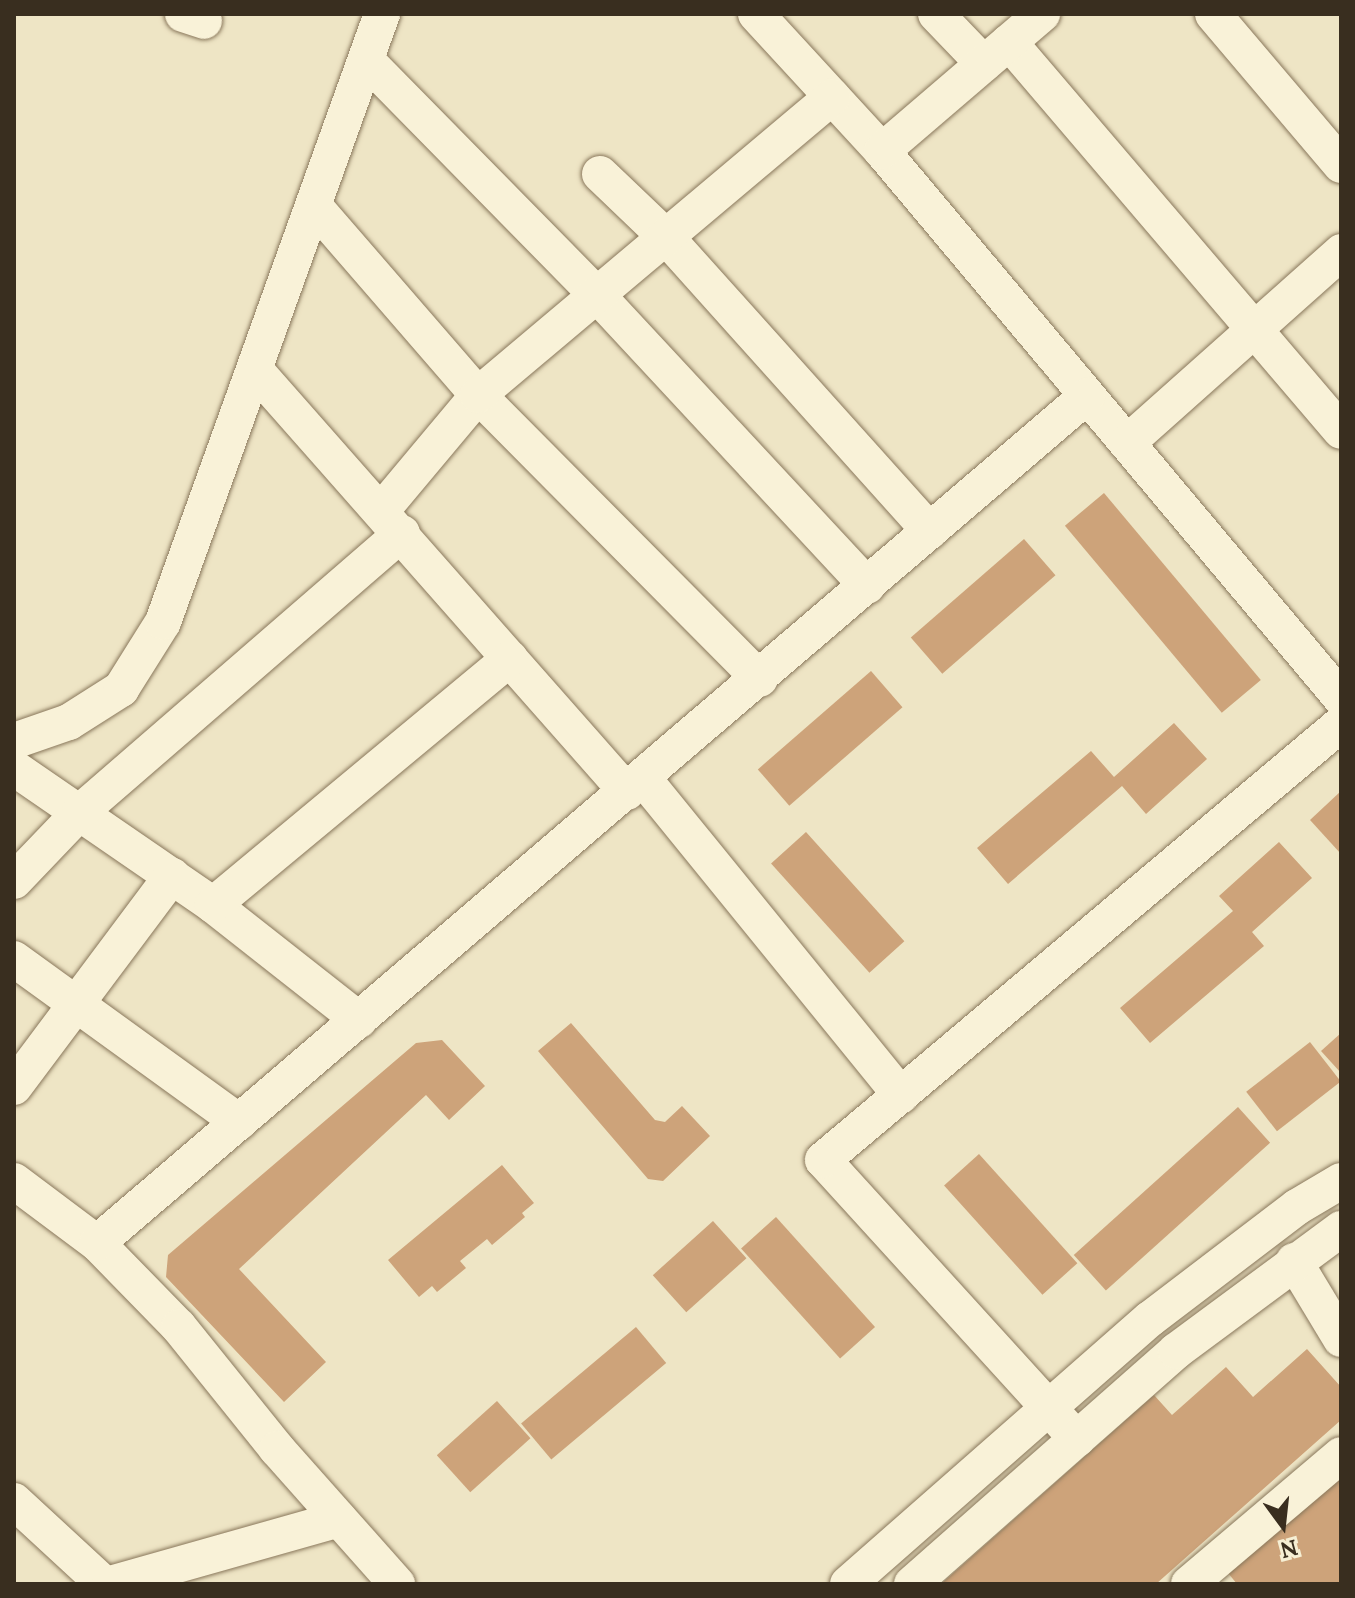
<!DOCTYPE html>
<style>
body{margin:0}
#map{position:relative;width:1355px;height:1598px;overflow:hidden;background:#eee5c5;font-family:Lora,serif}
div>[style]{position:absolute}
.building>*{inset:0;background:#cda37a;transform-origin:0 0}
.roads{filter:drop-shadow(0 0 2px #89775b) drop-shadow(0 0 2px #89775b)}
.minor>*{height:36px;margin:-18px;padding:0 18px;transform-origin:18px;border-radius:18px;background:#f9f2d8}
span{translate:-50% -50%;white-space:nowrap;text-align:center;line-height:1.15;-webkit-text-stroke:6px #f6efd4;paint-order:stroke}
.frame{position:absolute;inset:0;border:16px solid #392e1f;pointer-events:none}
.north{position:absolute;left:1243px;top:1486px;width:80px;height:80px;-webkit-text-stroke:6px #f6efd4;paint-order:stroke;rotate:165deg;font-size:22px;font-weight:700;line-height:32px;text-align:center;color:#392e1f}
.north::after{content:'';display:block;margin:auto;width:28px;height:36px;background:#392e1f;clip-path:polygon(50% 0,100% 100%,50% 72%,0 100%)}
</style>
<div id="map">
<div class="building">
<i style="left:1104px;top:493px;width:244px;height:51px;rotate:50deg"></i>
<i style="left:1024px;top:539px;width:48px;height:150px;rotate:49deg"></i>
<i style="left:871px;top:671px;width:48px;height:150px;rotate:49deg"></i>
<i style="clip-path:polygon(1174px 723px,1207px 759px,1146px 814px,1122px 786px,1008px 884px,977px 848px,1091px 751px,1114px 777px)"></i>
<i style="clip-path:polygon(1341px 791px,1341px 854px,1310px 820px)"></i>
<i style="left:806px;top:832px;width:147px;height:47px;rotate:48deg"></i>
<i style="clip-path:polygon(1279px 842px,1312px 878px,1252px 932px,1264px 946px,1150px 1043px,1120px 1008px,1233px 911px,1219px 896px)"></i>
<i style="clip-path:polygon(571px 1023px,655px 1120px,665px 1122px,682px 1106px,710px 1136px,663px 1181px,648px 1179px,538px 1051px)"></i>
<i style="clip-path:polygon(1341px 1033px,1341px 1073px,1321px 1051px)"></i>
<i style="clip-path:polygon(442px 1040px,485px 1086px,449px 1120px,426px 1095px,239px 1269px,326px 1362px,284px 1402px,166px 1277px,168px 1255px,416px 1043px)"></i>
<i style="left:1310px;top:1042px;width:50px;height:81px;rotate:52deg"></i>
<i style="left:1238px;top:1107px;width:48px;height:221px;rotate:48deg"></i>
<i style="left:979px;top:1154px;width:147px;height:47px;rotate:48deg"></i>
<i style="clip-path:polygon(502px 1165px,534px 1203px,522px 1213px,525px 1217px,492px 1245px,487px 1239px,460px 1261px,466px 1268px,437px 1292px,432px 1286px,419px 1297px,388px 1260px)"></i>
<i style="left:776px;top:1217px;width:148px;height:47px;rotate:48deg"></i>
<i style="left:713px;top:1221px;width:50px;height:81px;rotate:48deg"></i>
<i style="left:636px;top:1327px;width:47px;height:150px;rotate:50deg"></i>
<i style="clip-path:polygon(1307px 1349px,1341px 1387px,1341px 1420px,1156px 1584px,941px 1584px,1154px 1395px,1172px 1415px,1226px 1367px,1253px 1397px)"></i>
<i style="left:497px;top:1401px;width:50px;height:81px;rotate:48deg"></i>
<i style="clip-path:polygon(1341px 1472px,1341px 1584px,1237px 1584px,1224px 1568px)"></i>
</div>
<div class="roads">
<div class="minor">
<i style="left:183px;top:14px;width:22px;rotate:18deg"></i>
<i style="left:756px;top:14px;width:186px;rotate:47.4deg"></i>
<i style="left:882px;top:151px;width:714px;rotate:50deg"></i>
<i style="left:936px;top:14px;width:69px;rotate:46.2deg"></i>
<i style="left:1213px;top:14px;width:198px;rotate:49.7deg"></i>
<i style="left:1009px;top:42px;width:511px;rotate:49.52deg"></i>
<i style="left:366px;top:60px;width:330px;rotate:45.5deg"></i>
<i style="left:597px;top:295px;width:397px;rotate:47.1deg"></i>
<i style="left:882px;top:151px;width:211px;rotate:-40.6deg"></i>
<i style="left:600px;top:174px;width:91px;rotate:43.7deg"></i>
<i style="left:666px;top:237px;width:395px;rotate:48.1deg"></i>
<i style="left:315px;top:207px;width:249px;rotate:49.1deg"></i>
<i style="left:478px;top:395px;width:400px;rotate:45.2deg"></i>
<i style="left:256px;top:371px;width:561px;rotate:48.61deg"></i>
<i style="left:1127px;top:443px;width:287px;rotate:-41.7deg"></i>
<i style="left:382px;top:510px;width:150px;rotate:-50.1deg"></i>
<i style="left:478px;top:395px;width:463px;rotate:-40.1deg"></i>
<i style="left:14px;top:741px;width:58px;rotate:-19.1deg"></i>
<i style="left:69px;top:722px;width:62px;rotate:-32.4deg"></i>
<i style="left:121px;top:689px;width:79px;rotate:-57.9deg"></i>
<i style="left:163px;top:622px;width:646px;rotate:-70.19deg"></i>
<i style="left:14px;top:768px;width:242px;rotate:34.5deg"></i>
<i style="left:213px;top:905px;width:186px;rotate:38.2deg"></i>
<i style="left:643px;top:778px;width:409px;rotate:50.9deg"></i>
<i style="left:14px;top:881px;width:95px;rotate:-46.3deg"></i>
<i style="left:80px;top:812px;width:426px;rotate:-40.9deg"></i>
<i style="left:213px;top:905px;width:386px;rotate:-39.7deg"></i>
<i style="left:14px;top:959px;width:278px;rotate:35.9deg"></i>
<i style="left:14px;top:1087px;width:264px;rotate:-53.2deg"></i>
<i style="left:14px;top:1181px;width:104px;rotate:36.8deg"></i>
<i style="left:97px;top:1243px;width:117px;rotate:45.7deg"></i>
<i style="left:179px;top:1327px;width:156px;rotate:51.2deg"></i>
<i style="left:277px;top:1449px;width:181px;rotate:48.4deg"></i>
<i style="left:97px;top:1243px;width:1303px;rotate:-40.55deg"></i>
<i style="left:1294px;top:1261px;width:91px;rotate:58.9deg"></i>
<i style="left:1077px;top:1439px;width:377px;rotate:-132.3deg"></i>
<i style="left:823px;top:1160px;width:677px;rotate:-40.09deg"></i>
<i style="left:14px;top:1501px;width:122px;rotate:42.7deg"></i>
<i style="left:110px;top:1584px;width:238px;rotate:-15.8deg"></i>
<i style="left:848px;top:1584px;width:402px;rotate:-41.3deg"></i>
<i style="left:1150px;top:1319px;width:185px;rotate:-37.3deg"></i>
<i style="left:1297px;top:1207px;width:51px;rotate:-30.6deg"></i>
<i style="left:912px;top:1584px;width:352px;rotate:-41.4deg"></i>
<i style="left:1176px;top:1351px;width:205px;rotate:-36.5deg"></i>
<i style="left:1189px;top:1584px;width:199px;rotate:-40.3deg"></i>
</div>
</div>
<div class="frame"></div>
<div class="north">N</div>
</div>
